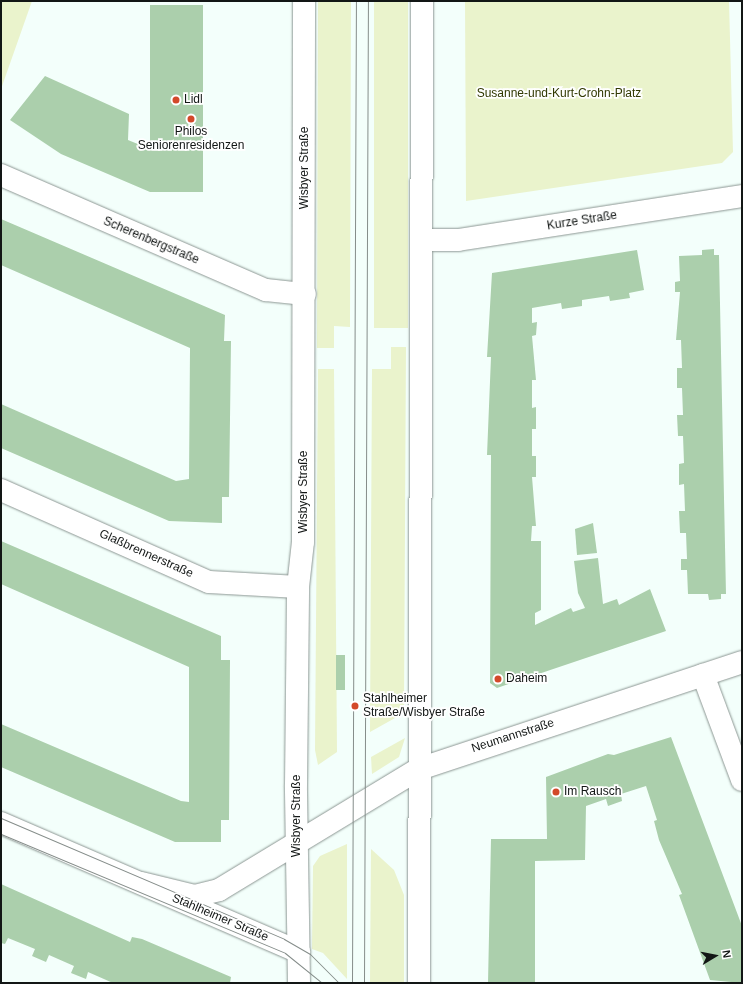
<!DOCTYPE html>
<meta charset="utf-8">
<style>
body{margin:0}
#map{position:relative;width:743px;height:984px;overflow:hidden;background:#f3fffb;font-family:Arial,sans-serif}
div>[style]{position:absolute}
.green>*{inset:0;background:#eaf3cc;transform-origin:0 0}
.building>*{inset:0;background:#abcfac;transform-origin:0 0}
.roads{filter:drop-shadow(0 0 1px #8c9793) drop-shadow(0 0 1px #8c9793)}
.minor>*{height:22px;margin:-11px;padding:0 11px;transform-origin:11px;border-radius:11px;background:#fff}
.major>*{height:22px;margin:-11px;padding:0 11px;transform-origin:11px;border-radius:11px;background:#fff}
.tram>*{height:1px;margin:-0.5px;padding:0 0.5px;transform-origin:0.5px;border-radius:0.5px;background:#858d8a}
.dots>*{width:11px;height:11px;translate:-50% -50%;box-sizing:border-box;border:2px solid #fff;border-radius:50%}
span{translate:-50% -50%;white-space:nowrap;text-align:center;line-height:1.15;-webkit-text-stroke:3.5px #fff;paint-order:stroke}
.park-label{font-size:12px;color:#313902}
.poi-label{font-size:12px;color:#121615}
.left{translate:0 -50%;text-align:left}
.street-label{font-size:12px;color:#121615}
.frame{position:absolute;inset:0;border:2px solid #121615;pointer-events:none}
.north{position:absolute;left:695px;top:936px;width:40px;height:40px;-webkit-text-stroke:3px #fff;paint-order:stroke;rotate:80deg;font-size:11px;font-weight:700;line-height:16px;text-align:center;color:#121615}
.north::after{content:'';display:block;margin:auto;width:14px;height:18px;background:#121615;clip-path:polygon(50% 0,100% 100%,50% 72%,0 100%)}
</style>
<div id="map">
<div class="green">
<i style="clip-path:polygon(1px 1px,32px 1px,1px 89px)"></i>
<i style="clip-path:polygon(318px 1px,351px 1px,350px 327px,334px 326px,334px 348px,317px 348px)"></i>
<i style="left:374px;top:1px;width:34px;height:327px"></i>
<i style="clip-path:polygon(465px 1px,729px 1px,733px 152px,722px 163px,466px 201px)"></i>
<i style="clip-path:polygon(391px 347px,406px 347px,404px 713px,370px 732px,372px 369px,391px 369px)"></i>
<i style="clip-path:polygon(318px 369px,334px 369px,337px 752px,318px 765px,315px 750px)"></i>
<i style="clip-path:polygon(405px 738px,399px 757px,372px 774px,371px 757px)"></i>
<i style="clip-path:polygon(347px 844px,347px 979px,323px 953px,312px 949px,313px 866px,320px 856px)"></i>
<i style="clip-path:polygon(371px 849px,394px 870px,404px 895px,404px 983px,370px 983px)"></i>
</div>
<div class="building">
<i style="clip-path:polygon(150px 5px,203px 5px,203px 192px,150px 192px,61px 154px,10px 120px,45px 76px,129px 114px,128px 140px,150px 149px)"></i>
<i style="clip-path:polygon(1px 219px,225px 315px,224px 341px,231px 341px,229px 497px,222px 497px,222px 523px,169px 521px,1px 448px,1px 404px,176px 481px,189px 479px,190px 348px,1px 265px)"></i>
<i style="clip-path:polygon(714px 249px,714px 255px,719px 255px,726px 594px,721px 594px,721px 599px,709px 600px,708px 594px,688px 594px,687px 570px,681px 570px,681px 559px,687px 559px,686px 533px,680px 533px,679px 511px,685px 511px,684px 484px,679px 485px,679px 464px,684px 463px,683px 436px,678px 436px,677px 415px,683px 415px,682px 388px,677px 388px,677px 368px,682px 368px,681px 340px,676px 340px,680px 292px,675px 292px,675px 282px,680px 281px,679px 256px,702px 255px,702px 250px)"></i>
<i style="clip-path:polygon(637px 250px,644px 290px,629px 293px,630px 298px,610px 301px,609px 296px,582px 300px,582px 306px,562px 309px,561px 303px,532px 308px,532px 323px,537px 322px,536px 335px,532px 336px,536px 380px,532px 380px,532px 408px,536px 407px,536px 429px,532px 429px,532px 456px,536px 456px,536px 477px,532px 477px,536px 526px,532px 526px,531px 541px,541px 541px,541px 610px,535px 613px,535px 625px,571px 608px,573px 612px,585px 608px,578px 593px,574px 561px,598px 558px,603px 604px,617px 599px,619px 605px,650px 589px,666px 631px,497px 688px,490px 683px,491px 455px,487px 455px,491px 357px,487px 357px,492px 273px)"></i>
<i style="clip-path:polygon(593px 523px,597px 553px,577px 555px,575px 529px)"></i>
<i style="clip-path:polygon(1px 541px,221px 636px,221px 660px,230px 660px,229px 820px,221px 820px,221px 842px,175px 842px,1px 767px,1px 724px,181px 801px,189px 802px,189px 667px,1px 584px)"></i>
<i style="left:345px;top:655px;width:35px;height:9px;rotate:90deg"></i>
<i style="clip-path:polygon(671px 737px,742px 926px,742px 983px,710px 980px,679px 895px,682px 894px,659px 840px,654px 821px,657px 820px,646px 786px,621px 794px,622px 801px,608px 806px,606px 799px,586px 806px,585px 860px,535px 861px,535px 983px,488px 983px,491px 839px,547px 839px,546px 777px,608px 754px,614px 755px)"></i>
<i style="clip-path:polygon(1px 884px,130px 942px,132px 937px,142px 939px,231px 977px,230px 983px,113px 983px,88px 972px,86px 979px,71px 973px,74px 966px,49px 955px,46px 962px,32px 956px,35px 949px,8px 938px,5px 944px,1px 943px)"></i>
</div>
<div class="roads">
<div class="minor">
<i style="left:1px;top:175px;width:289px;rotate:23.5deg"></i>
<i style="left:266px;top:290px;width:39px;rotate:6deg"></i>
<i style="left:421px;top:240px;width:37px"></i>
<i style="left:458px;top:240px;width:287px;rotate:-8.8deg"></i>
<i style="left:1px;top:490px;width:227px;rotate:23.9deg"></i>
<i style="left:209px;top:582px;width:89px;rotate:3.2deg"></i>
<i style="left:703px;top:675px;width:112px;rotate:69.6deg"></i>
<i style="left:1px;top:823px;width:325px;rotate:23.4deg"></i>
<i style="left:141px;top:883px;width:56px;rotate:13.5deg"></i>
<i style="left:195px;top:896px;width:25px;rotate:-14deg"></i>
<i style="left:219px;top:890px;width:234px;rotate:-31.2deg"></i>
<i style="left:419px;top:769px;width:340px;rotate:-18.3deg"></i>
</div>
<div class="major">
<i style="left:299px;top:983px;width:198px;rotate:-90.9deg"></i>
<i style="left:296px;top:785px;width:198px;rotate:-89.4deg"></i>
<i style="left:298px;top:587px;width:45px;rotate:-83.7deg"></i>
<i style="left:303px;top:542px;width:541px;rotate:-89.89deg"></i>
<i style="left:419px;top:983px;width:982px;rotate:-89.82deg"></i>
</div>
</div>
<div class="tram">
<i style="left:1px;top:818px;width:308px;rotate:23.1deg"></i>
<i style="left:284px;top:939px;width:30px;rotate:30deg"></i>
<i style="left:310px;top:954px;width:41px;rotate:45deg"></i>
<i style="left:1px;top:834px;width:308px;rotate:22.7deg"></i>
<i style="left:285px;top:953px;width:48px;rotate:39deg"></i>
<i style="left:352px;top:983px;width:982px;rotate:-89.77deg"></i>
<i style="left:364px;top:983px;width:982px;rotate:-89.77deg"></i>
</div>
<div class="dots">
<i style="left:176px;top:100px;background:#d3492a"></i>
<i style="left:191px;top:119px;background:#d3492a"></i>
<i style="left:498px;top:679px;background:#d3492a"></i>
<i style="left:355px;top:706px;background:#d3492a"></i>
<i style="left:556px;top:792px;background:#d3492a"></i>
</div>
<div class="park-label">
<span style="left:559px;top:94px">Susanne-und-Kurt-Crohn-Platz</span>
</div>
<div class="poi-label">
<span class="left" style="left:184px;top:100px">Lidl</span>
<span style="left:191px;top:139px">Philos<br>Seniorenresidenzen</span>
<span class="left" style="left:506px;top:679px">Daheim</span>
<span class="left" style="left:363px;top:706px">Stahlheimer<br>Straße/Wisbyer Straße</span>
<span class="left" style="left:564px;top:792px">Im Rausch</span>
</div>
<div class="street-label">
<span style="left:305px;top:168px;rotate:-90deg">Wisbyer Straße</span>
<span style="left:582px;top:221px;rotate:-9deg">Kurze Straße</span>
<span style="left:151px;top:241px;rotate:23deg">Scherenbergstraße</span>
<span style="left:304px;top:492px;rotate:-90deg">Wisbyer Straße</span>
<span style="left:146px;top:554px;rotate:24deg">Glaßbrennerstraße</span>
<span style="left:513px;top:736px;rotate:-18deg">Neumannstraße</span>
<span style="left:297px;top:816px;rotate:-90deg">Wisbyer Straße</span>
<span style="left:220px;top:918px;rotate:23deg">Stahlheimer Straße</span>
</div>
<div class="frame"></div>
<div class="north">N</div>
</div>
